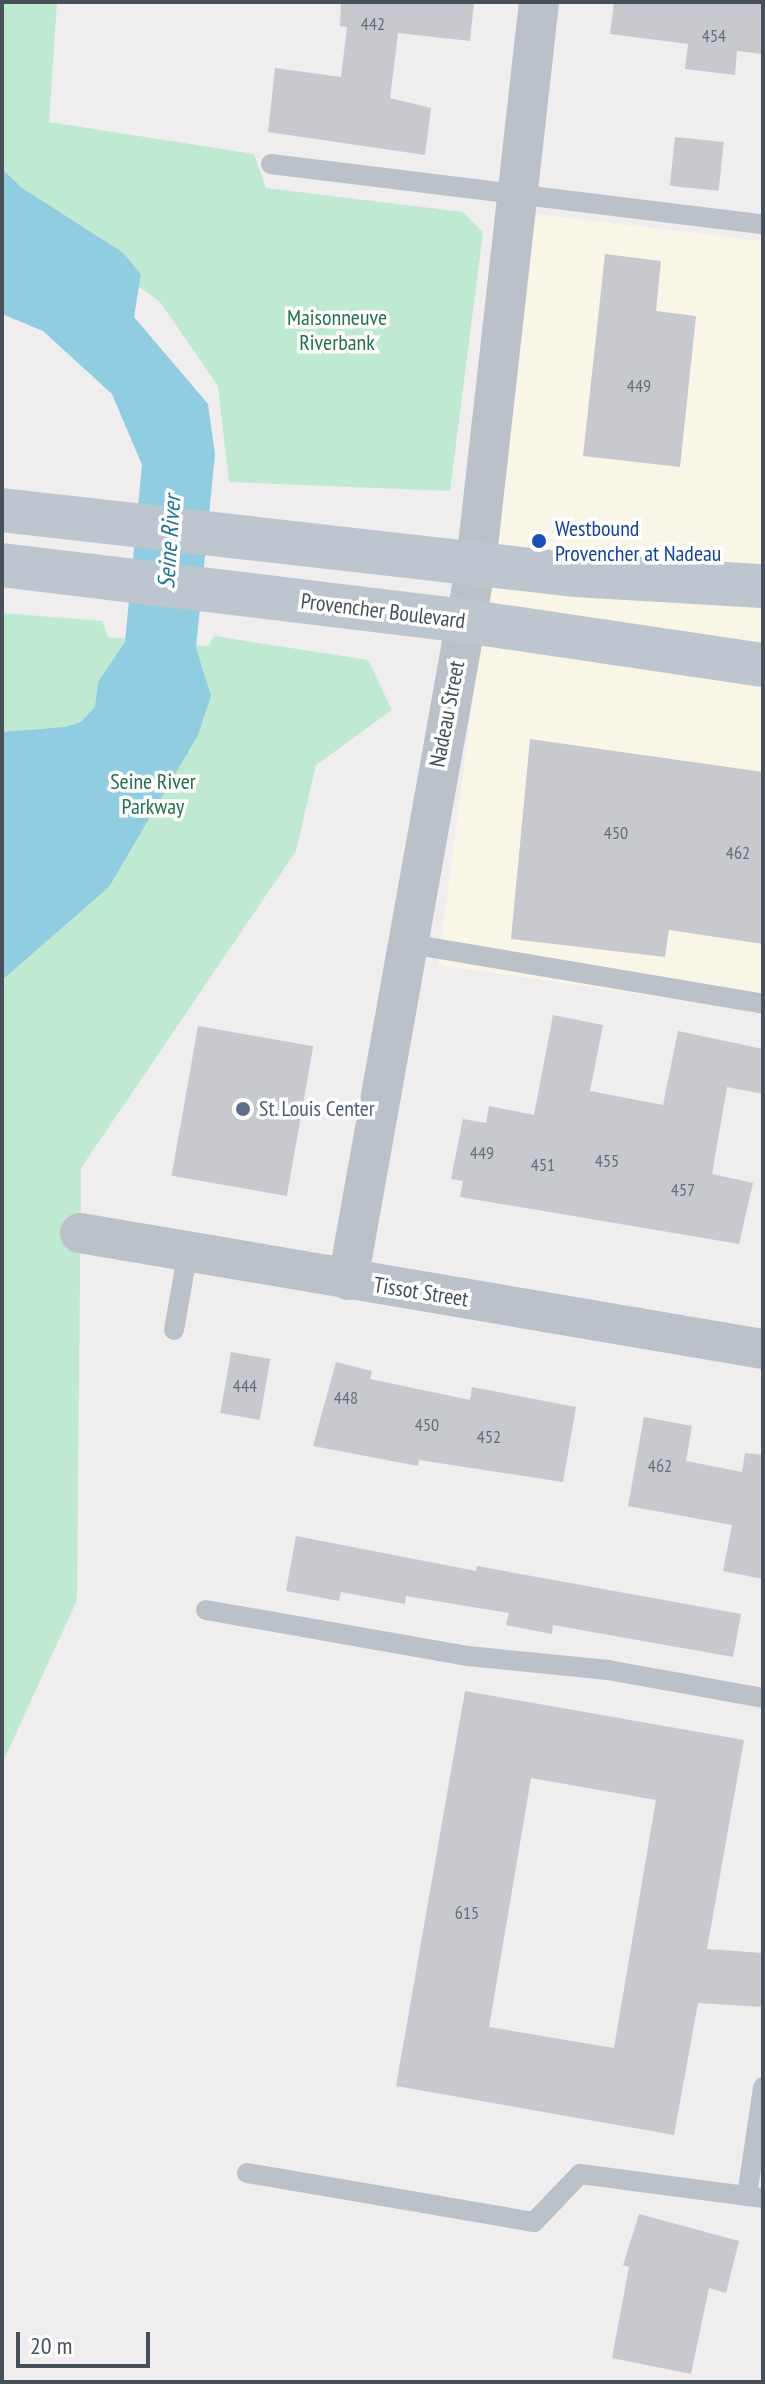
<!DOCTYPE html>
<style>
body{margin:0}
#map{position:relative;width:765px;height:2384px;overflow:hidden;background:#efeded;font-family:"PT Sans Narrow",sans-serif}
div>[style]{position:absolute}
.commercial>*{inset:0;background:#f9f5e7}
.green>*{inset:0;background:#c0e9d1}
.water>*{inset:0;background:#91cde1}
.building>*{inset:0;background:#c7c9cf;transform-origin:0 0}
.lane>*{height:20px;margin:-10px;padding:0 10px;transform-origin:10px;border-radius:10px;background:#bac1c8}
.street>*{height:40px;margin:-20px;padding:0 20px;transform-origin:20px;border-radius:20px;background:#bac1c8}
.secondary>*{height:44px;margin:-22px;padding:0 22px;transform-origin:22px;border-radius:22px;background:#bdc5cf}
.dots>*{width:22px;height:22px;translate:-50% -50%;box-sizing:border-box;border:4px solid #fff;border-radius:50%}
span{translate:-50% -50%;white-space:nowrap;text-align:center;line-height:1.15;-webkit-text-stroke:7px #fff;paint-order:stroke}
.number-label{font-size:18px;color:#676e76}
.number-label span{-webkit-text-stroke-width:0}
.park-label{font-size:22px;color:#21714c}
.transit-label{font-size:22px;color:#164399}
.left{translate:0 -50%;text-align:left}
.street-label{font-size:22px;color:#474f58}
.service-label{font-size:22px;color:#4e5e75}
.water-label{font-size:24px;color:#1c7896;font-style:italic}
.frame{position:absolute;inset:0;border:4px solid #474f58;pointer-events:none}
.scale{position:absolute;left:16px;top:2332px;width:134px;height:36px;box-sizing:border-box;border:4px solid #474f58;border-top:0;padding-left:10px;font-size:24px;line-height:28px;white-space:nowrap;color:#474f58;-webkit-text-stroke:6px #fff;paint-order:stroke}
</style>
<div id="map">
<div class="commercial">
<i style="clip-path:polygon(536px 214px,763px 241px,763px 1012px,438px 965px)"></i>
</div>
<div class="green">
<i style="clip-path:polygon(2px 2px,57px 2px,49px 122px,254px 154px,266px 188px,463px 212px,483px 232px,450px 491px,229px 482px,218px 386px,160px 302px,2px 186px)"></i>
<i style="clip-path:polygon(2px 613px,102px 621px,108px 637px,208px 646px,214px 636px,368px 660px,392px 710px,316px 765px,296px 851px,81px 1168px,77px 1600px,2px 1764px)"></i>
</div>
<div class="water">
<i style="clip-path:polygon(2px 169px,22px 188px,122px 252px,141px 274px,134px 317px,208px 404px,215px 454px,196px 648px,211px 696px,198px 735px,109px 887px,2px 980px,2px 732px,65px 727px,81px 722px,95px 707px,98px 682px,125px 642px,142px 465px,112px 394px,43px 331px,2px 314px)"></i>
</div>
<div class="building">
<i style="clip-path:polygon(341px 2px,474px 2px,470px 41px,398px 33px,390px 98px,431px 108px,425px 155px,268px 132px,275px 68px,341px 77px,347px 27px,340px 26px)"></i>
<i style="clip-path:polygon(614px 2px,763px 2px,763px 54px,737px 51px,735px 75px,685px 69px,688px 44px,610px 34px)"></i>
<i style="left:675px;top:137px;width:49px;height:49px;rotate:6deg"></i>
<i style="clip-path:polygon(605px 254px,661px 261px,656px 311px,696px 316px,680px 467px,583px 456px)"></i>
<i style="clip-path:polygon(530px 739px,763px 772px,763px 944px,669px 930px,665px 957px,511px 939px)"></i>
<i style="clip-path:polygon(553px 1015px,603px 1025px,590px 1091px,663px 1105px,678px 1031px,763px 1049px,763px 1094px,727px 1087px,712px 1174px,753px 1183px,739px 1244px,460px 1197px,463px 1181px,451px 1179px,463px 1119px,486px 1123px,489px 1106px,534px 1115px)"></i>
<i style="left:198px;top:1026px;width:117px;height:152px;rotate:10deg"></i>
<i style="left:231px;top:1352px;width:40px;height:62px;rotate:10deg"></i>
<i style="clip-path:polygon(336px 1362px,372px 1371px,370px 1379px,470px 1400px,472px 1387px,576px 1407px,563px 1482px,419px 1460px,418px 1466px,313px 1446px)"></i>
<i style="clip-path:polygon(644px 1417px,692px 1426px,686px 1461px,742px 1472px,745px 1453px,763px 1455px,763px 1579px,723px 1571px,732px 1525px,628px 1506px)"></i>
<i style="clip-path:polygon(296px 1536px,476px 1571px,477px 1566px,741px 1614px,733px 1657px,553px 1625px,552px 1634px,506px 1625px,509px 1613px,406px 1596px,405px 1604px,341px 1592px,339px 1601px,286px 1591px)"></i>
<i style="clip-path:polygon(evenodd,465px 1691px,744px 1740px,707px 1949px,763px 1953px,763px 2007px,698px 2003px,674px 2135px,396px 2086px,465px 1691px,531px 1778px,656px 1800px,614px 2048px,489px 2027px,531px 1778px)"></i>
<i style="clip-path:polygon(639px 2214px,739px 2241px,726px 2293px,709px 2288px,691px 2374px,612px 2358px,629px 2267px,623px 2265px)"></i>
</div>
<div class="lane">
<i style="left:271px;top:164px;width:496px;rotate:7deg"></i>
<i style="left:404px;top:943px;width:364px;rotate:9.6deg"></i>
<i style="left:174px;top:1330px;width:80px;rotate:-80deg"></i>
<i style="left:206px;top:1610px;width:266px;rotate:10deg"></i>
<i style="left:468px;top:1656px;width:141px;rotate:5.7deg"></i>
<i style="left:608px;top:1670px;width:158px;rotate:10.2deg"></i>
<i style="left:247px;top:2173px;width:291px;rotate:9.7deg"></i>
<i style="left:534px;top:2222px;width:66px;rotate:-46.2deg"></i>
<i style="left:580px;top:2174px;width:185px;rotate:7.5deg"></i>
<i style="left:747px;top:2196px;width:110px;rotate:-81.6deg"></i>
</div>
<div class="street">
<i style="left:80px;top:1233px;width:693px;rotate:9.64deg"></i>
<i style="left:348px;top:1280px;width:727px;rotate:-79.86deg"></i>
<i style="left:476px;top:564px;width:566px;rotate:-83.6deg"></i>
</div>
<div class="secondary">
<i style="left:2px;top:510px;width:578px;rotate:6.46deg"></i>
<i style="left:576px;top:575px;width:187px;rotate:3.4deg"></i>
<i style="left:2px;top:565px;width:466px;rotate:6.9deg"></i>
<i style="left:465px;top:621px;width:301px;rotate:8.4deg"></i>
</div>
<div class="dots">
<i style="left:539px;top:541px;background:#1a4fb4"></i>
<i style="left:243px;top:1109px;background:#5c6f8a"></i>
</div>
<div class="number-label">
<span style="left:373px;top:24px">442</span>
<span style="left:714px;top:36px">454</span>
<span style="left:639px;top:386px">449</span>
<span style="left:616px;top:833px">450</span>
<span style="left:738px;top:853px">462</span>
<span style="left:482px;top:1153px">449</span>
<span style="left:607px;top:1161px">455</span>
<span style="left:543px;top:1165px">451</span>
<span style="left:683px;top:1190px">457</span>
<span style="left:245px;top:1386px">444</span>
<span style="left:346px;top:1398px">448</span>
<span style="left:427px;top:1425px">450</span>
<span style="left:489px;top:1437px">452</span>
<span style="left:660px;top:1466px">462</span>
<span style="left:467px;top:1913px">615</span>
</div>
<div class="park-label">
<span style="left:337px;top:330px">Maisonneuve<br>Riverbank</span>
<span style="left:153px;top:794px">Seine River<br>Parkway</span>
</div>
<div class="transit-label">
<span class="left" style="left:555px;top:541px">Westbound<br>Provencher at Nadeau</span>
</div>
<div class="street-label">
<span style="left:383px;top:611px;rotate:7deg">Provencher Boulevard</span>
<span style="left:447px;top:714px;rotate:-79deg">Nadeau Street</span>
<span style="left:421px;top:1292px;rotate:9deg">Tissot Street</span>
</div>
<div class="service-label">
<span class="left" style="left:259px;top:1109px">St. Louis Center</span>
</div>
<div class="water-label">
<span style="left:169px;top:542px;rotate:-86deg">Seine River</span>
</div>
<div class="frame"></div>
<div class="scale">20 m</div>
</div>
